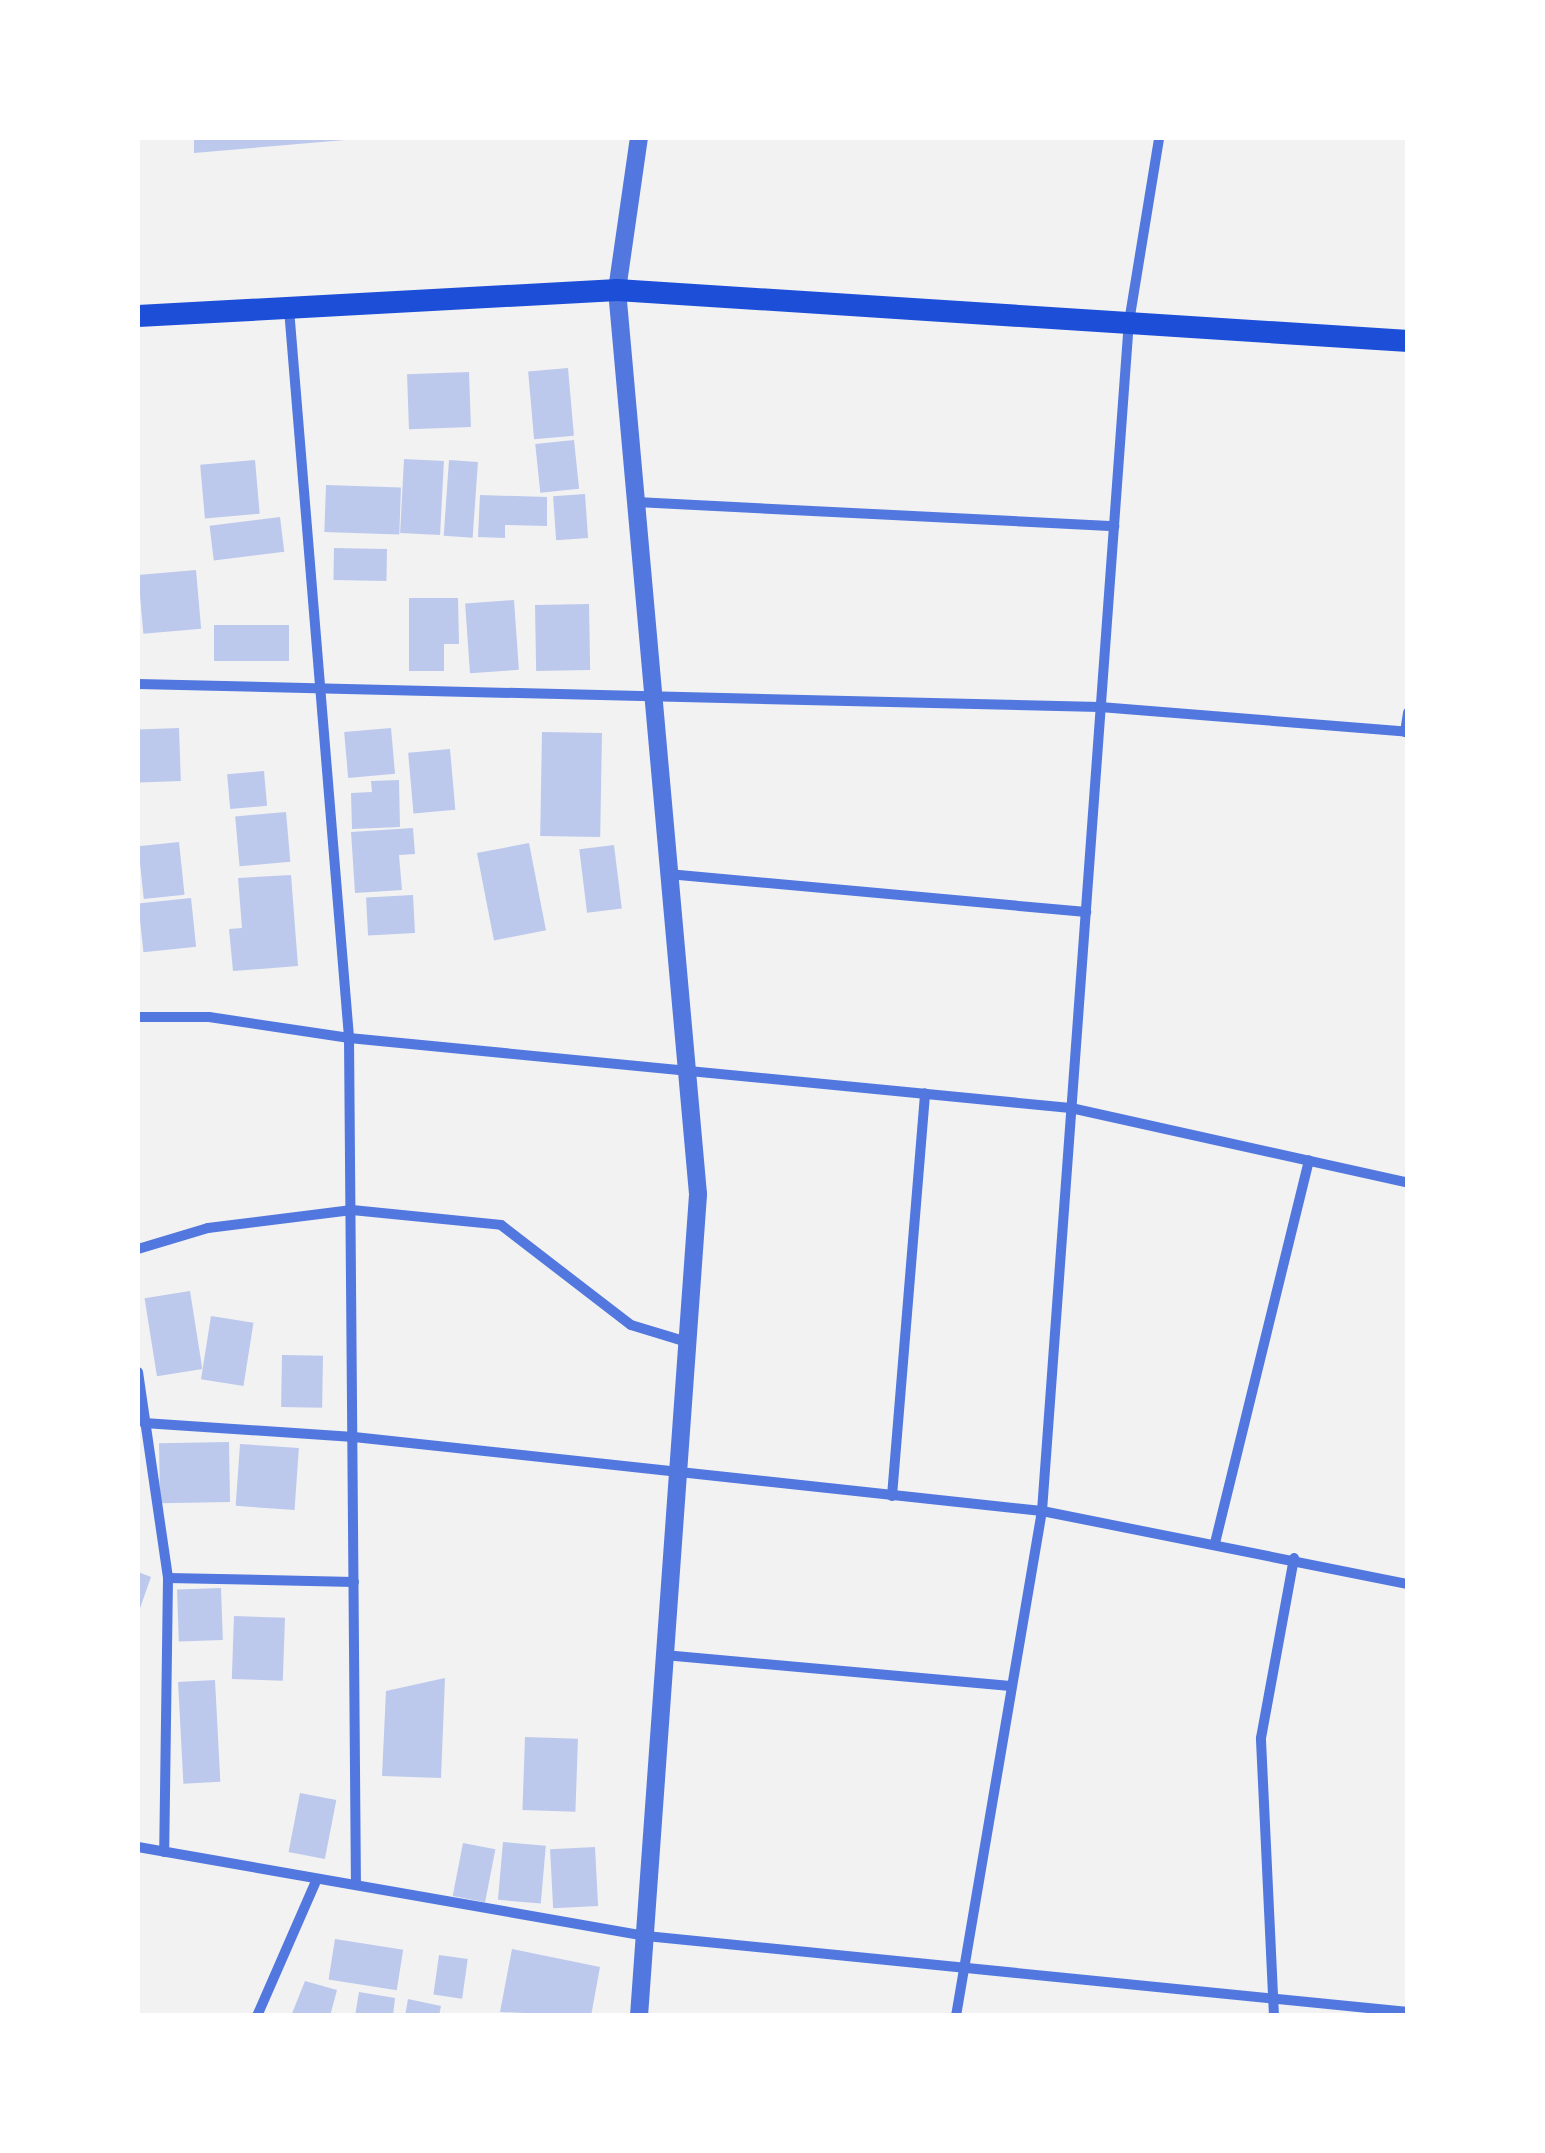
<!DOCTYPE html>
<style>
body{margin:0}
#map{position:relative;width:1545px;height:2153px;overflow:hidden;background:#f2f2f2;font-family:Overpass,sans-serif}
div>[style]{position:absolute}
.building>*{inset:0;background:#bdc9ec;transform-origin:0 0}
.minor>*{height:10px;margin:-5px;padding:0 5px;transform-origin:5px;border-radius:5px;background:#5277de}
.tertiary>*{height:18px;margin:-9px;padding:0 9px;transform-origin:9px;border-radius:9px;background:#5277de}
.primary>*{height:22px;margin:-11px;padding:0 11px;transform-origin:11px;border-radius:11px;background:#1d4ed8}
span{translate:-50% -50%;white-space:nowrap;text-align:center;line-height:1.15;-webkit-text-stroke:8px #fff;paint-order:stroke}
.frame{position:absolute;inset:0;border:140px solid #fff;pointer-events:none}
</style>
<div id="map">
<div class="building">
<i style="clip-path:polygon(194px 138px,345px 138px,345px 140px,194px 153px)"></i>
<i style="left:568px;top:368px;width:68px;height:40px;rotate:85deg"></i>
<i style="left:469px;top:372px;width:55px;height:62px;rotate:88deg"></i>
<i style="left:574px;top:440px;width:49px;height:39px;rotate:84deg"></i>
<i style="left:404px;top:459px;width:40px;height:74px;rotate:3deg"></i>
<i style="left:255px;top:460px;width:54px;height:55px;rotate:85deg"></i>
<i style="left:449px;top:460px;width:29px;height:76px;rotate:4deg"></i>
<i style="left:326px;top:485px;width:75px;height:47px;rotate:2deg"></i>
<i style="left:585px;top:494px;width:44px;height:32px;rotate:86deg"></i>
<i style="clip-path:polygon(480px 495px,547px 497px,547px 526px,505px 525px,505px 538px,478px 537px)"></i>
<i style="left:280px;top:517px;width:35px;height:71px;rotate:83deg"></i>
<i style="left:334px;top:548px;width:53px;height:32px;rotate:1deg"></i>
<i style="left:196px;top:570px;width:59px;height:58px;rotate:85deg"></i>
<i style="clip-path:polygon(409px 598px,458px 598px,459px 644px,444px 644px,444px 671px,409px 671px)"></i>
<i style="left:514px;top:600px;width:70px;height:49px;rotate:86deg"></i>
<i style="left:589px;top:604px;width:66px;height:54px;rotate:89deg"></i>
<i style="left:289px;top:625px;width:36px;height:75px;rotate:90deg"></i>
<i style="left:179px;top:728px;width:53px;height:41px;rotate:88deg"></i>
<i style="left:391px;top:728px;width:46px;height:47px;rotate:85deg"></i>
<i style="left:542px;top:732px;width:60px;height:104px;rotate:1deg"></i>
<i style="left:450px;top:749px;width:61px;height:42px;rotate:85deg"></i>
<i style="left:264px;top:771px;width:35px;height:37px;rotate:85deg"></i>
<i style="clip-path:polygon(399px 780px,400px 827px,352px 829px,351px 793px,372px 792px,371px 781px)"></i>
<i style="left:286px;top:812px;width:50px;height:51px;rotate:85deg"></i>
<i style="clip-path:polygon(413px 828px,415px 854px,399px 855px,402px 890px,355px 893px,351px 832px)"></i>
<i style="left:179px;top:842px;width:53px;height:41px;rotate:84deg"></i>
<i style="left:529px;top:843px;width:89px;height:53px;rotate:79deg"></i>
<i style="left:614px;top:845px;width:64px;height:35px;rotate:83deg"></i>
<i style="clip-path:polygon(291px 875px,298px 966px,233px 971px,229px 929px,242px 928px,238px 878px)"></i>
<i style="left:413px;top:895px;width:38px;height:47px;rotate:87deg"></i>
<i style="left:191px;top:898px;width:49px;height:53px;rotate:84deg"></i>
<i style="left:190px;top:1291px;width:79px;height:46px;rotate:81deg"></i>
<i style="left:211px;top:1316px;width:43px;height:64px;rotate:9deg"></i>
<i style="left:282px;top:1355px;width:41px;height:52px;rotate:1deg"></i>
<i style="left:229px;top:1442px;width:60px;height:70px;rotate:89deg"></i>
<i style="left:240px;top:1444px;width:59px;height:62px;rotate:4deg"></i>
<i style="clip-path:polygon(138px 1572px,151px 1577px,138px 1614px)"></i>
<i style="left:221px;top:1588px;width:52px;height:44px;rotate:88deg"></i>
<i style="left:234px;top:1616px;width:51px;height:63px;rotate:2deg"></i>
<i style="clip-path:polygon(445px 1678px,441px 1778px,382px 1776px,386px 1691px)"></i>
<i style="left:215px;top:1680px;width:102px;height:37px;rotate:87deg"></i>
<i style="left:525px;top:1737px;width:53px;height:73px;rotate:2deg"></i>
<i style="left:300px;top:1793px;width:37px;height:60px;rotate:11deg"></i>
<i style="left:503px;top:1842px;width:43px;height:58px;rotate:5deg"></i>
<i style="left:463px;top:1843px;width:33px;height:54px;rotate:11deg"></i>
<i style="left:595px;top:1847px;width:59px;height:45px;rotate:87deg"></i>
<i style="left:335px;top:1939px;width:69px;height:41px;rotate:9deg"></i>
<i style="clip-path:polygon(512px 1949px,600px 1967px,591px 2016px,500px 2012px)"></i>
<i style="left:439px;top:1955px;width:29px;height:40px;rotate:8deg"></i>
<i style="clip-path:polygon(305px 1981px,337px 1990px,330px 2016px,291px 2016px)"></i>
<i style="clip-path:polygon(359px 1992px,395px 1998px,393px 2016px,355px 2016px)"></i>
<i style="clip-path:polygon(408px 1999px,441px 2006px,439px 2016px,405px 2016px)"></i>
</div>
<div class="minor">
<i style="left:289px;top:309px;width:731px;rotate:85.29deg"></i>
<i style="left:349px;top:1038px;width:847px;rotate:89.53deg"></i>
<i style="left:636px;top:502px;width:479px;rotate:2.9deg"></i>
<i style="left:138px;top:684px;width:962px;rotate:1.37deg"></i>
<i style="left:1100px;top:707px;width:309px;rotate:4.6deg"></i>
<i style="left:1405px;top:732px;width:20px;rotate:-81deg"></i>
<i style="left:668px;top:874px;width:420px;rotate:5.2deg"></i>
<i style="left:138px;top:1017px;width:71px"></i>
<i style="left:209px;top:1017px;width:142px;rotate:8.5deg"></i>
<i style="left:349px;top:1038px;width:725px;rotate:5.54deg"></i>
<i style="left:1071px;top:1108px;width:345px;rotate:12.5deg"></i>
<i style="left:138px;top:1249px;width:73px;rotate:-16.7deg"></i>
<i style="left:208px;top:1228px;width:145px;rotate:-7.1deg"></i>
<i style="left:352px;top:1210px;width:150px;rotate:5.7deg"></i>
<i style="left:501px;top:1225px;width:164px;rotate:37.6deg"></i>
<i style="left:631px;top:1325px;width:59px;rotate:16.9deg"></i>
<i style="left:138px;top:1372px;width:208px;rotate:81.7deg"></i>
<i style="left:168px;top:1578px;width:274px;rotate:90.8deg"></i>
<i style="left:144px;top:1423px;width:210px;rotate:3.8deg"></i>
<i style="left:354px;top:1437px;width:692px;rotate:6.14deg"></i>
<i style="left:1042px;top:1511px;width:373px;rotate:11.3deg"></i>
<i style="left:892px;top:1496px;width:404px;rotate:-85.3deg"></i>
<i style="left:1215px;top:1543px;width:394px;rotate:-76.2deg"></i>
<i style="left:168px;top:1578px;width:186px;rotate:1.2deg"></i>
<i style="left:664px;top:1655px;width:348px;rotate:5.1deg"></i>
<i style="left:138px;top:1847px;width:516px;rotate:9.94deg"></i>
<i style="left:646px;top:1936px;width:766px;rotate:5.7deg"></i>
<i style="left:257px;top:2016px;width:145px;rotate:-66.4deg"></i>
<i style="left:956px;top:2016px;width:512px;rotate:-80.34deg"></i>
<i style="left:1042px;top:1511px;width:1192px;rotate:-85.82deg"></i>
<i style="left:1129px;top:322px;width:186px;rotate:-80.7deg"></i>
<i style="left:1274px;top:2016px;width:278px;rotate:-92.7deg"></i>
<i style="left:1261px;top:1738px;width:183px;rotate:-79.6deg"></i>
</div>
<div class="tertiary">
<i style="left:639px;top:2016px;width:824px;rotate:-85.89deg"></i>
<i style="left:698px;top:1194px;width:908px;rotate:-95.12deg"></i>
<i style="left:617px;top:290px;width:154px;rotate:-81.8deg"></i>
</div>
<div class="primary">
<i style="left:138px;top:316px;width:480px;rotate:-3.1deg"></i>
<i style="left:617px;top:290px;width:793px;rotate:3.69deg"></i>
</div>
<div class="frame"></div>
</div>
